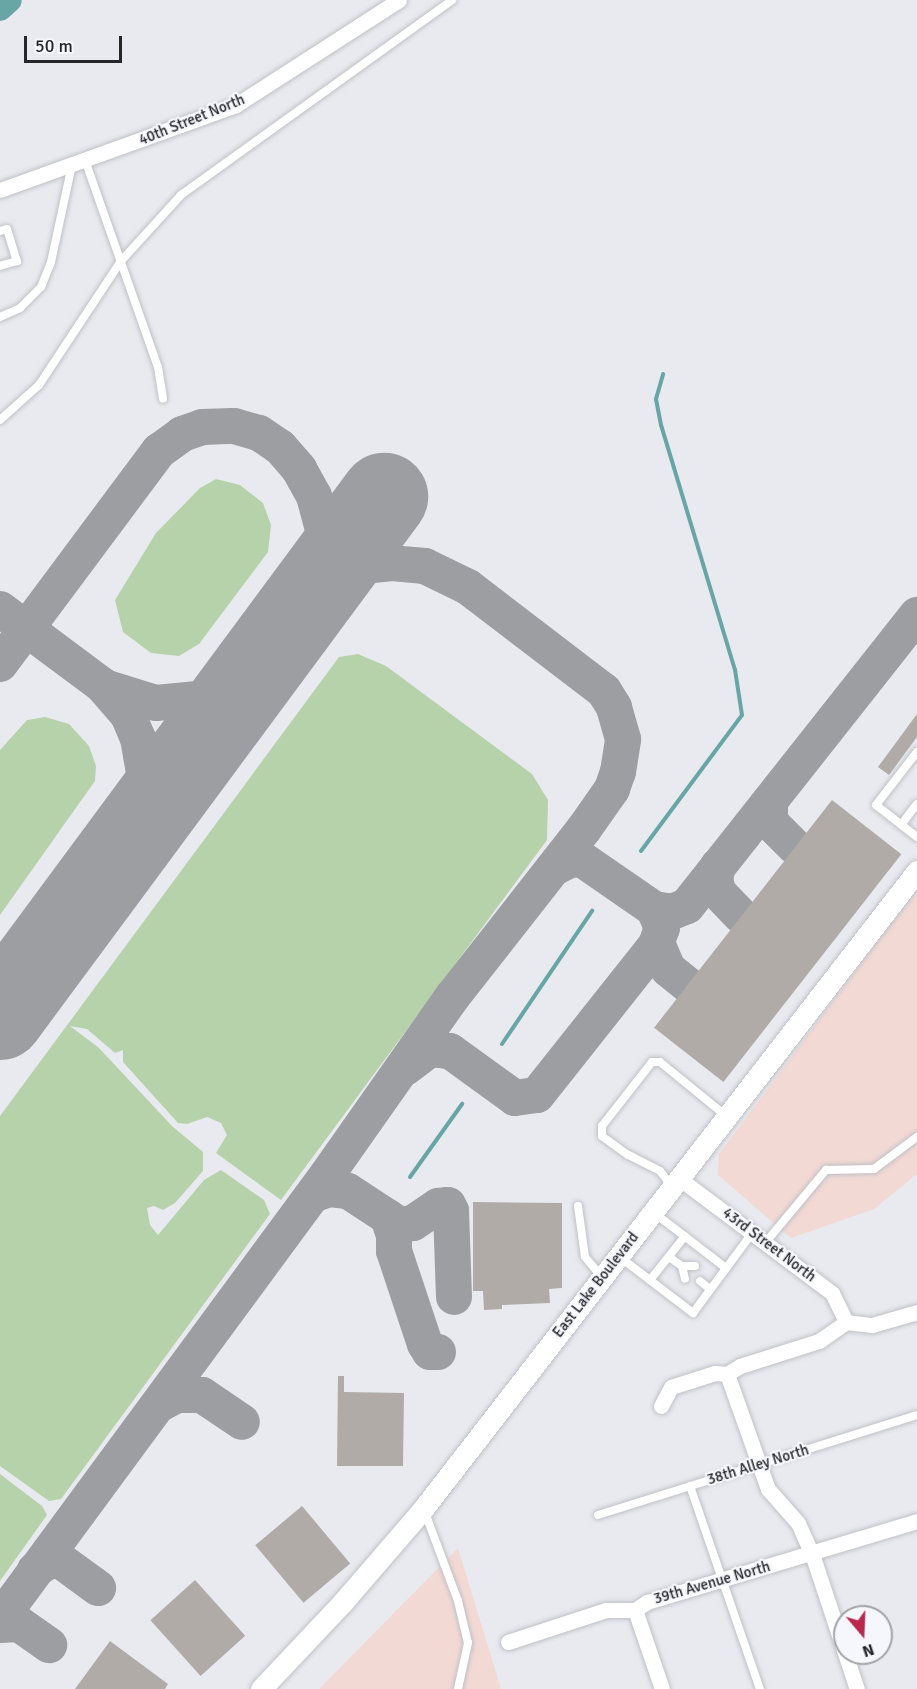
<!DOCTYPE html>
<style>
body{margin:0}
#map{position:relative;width:917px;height:1689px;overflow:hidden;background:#e8eaf0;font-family:Signika,sans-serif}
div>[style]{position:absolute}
.industrial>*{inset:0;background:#f3d9d4}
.green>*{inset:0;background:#b6d2ab}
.stream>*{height:4px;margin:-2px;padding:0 2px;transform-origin:2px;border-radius:2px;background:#68a6a6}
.river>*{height:24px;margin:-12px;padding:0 12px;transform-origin:12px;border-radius:12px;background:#68a6a6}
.taxiway>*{height:36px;margin:-18px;padding:0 18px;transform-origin:18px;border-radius:18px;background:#9c9ea2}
.runway>*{height:88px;margin:-44px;padding:0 44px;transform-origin:44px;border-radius:44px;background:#9c9ea2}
.building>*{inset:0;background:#b0aba6;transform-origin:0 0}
.roads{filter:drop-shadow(0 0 2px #c0c1c7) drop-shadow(0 0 2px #c0c1c7)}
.lane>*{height:8px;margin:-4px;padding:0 4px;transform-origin:4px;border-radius:4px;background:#fff}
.street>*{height:15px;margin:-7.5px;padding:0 7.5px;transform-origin:7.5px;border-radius:7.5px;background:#fff}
.secondary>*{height:21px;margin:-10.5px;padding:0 10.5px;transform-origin:10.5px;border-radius:10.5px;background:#fff}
span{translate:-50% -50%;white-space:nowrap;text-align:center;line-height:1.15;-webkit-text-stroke:4.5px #f5f7fd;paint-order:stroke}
.street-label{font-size:15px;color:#262729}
.north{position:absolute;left:833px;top:1605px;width:60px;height:60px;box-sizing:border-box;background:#f5f7fd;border:2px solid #a2a4a8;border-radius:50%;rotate:161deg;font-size:16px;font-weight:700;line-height:24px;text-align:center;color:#262729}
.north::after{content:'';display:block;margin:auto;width:21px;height:27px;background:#b9294d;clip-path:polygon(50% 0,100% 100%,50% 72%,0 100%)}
.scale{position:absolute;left:24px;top:36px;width:98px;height:27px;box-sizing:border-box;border:3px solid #262729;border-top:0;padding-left:8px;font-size:18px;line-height:21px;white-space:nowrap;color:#262729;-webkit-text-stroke:4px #f5f7fd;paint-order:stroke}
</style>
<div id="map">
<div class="industrial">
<i style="clip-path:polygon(917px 894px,917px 1174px,874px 1209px,791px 1238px,718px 1175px,719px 1154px,890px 925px)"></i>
<i style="clip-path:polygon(458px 1548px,501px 1689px,319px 1689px)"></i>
</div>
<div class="green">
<i style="clip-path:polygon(216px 479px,240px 485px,263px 503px,271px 525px,268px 552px,199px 644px,179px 656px,151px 653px,123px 632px,115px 600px,156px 533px,200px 488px)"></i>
<i style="clip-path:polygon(358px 654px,386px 666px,532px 774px,548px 800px,547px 840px,281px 1200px,216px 1153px,227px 1135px,221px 1123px,207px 1117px,187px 1124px,178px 1123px,123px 1062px,123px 1050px,115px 1053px,87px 1029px,70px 1026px,99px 1048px,172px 1126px,203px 1152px,203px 1171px,175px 1203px,163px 1210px,154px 1206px,147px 1208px,150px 1225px,158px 1235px,204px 1180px,221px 1170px,264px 1200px,270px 1214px,61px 1499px,49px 1501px,0 1466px,0 1116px,339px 657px)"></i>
<i style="clip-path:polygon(45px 717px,69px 724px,89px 746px,96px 766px,95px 781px,0 915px,0 750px,27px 720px)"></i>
<i style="clip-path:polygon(0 1474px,42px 1506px,47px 1515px,0 1581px)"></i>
</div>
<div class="stream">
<i style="left:641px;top:851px;width:169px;rotate:-53.4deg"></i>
<i style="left:742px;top:715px;width:46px;rotate:-98.8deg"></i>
<i style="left:735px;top:670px;width:256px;rotate:-106.8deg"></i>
<i style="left:661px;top:425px;width:26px;rotate:-101deg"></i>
<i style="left:656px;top:399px;width:26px;rotate:-74deg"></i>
<i style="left:502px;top:1044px;width:161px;rotate:-55.9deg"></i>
<i style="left:410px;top:1177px;width:90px;rotate:-54.5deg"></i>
</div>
<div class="river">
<i style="left:0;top:9px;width:13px;rotate:-42deg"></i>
</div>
<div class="taxiway">
<i style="left:0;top:609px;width:127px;rotate:36.7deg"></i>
<i style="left:102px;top:685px;width:40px;rotate:49deg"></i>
<i style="left:128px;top:715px;width:25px;rotate:67deg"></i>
<i style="left:138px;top:738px;width:42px;rotate:80.3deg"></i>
<i style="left:145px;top:779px;width:36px;rotate:101deg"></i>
<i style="left:138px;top:814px;width:42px;rotate:114.1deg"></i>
<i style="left:0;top:664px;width:266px;rotate:-53.3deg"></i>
<i style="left:159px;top:451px;width:29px;rotate:-36deg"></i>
<i style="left:182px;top:434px;width:21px;rotate:-19deg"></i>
<i style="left:202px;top:427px;width:32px;rotate:-2deg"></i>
<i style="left:234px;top:426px;width:26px;rotate:16deg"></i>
<i style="left:259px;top:433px;width:25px;rotate:34deg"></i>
<i style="left:280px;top:447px;width:29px;rotate:49deg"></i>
<i style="left:299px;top:469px;width:31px;rotate:61deg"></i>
<i style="left:314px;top:496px;width:34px;rotate:75deg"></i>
<i style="left:323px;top:529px;width:53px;rotate:92.2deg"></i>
<i style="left:104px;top:687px;width:54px;rotate:17.1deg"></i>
<i style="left:156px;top:703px;width:81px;rotate:-5.6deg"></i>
<i style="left:770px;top:801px;width:21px;rotate:90deg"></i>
<i style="left:770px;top:822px;width:35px;rotate:45deg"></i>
<i style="left:718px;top:866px;width:12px;rotate:104deg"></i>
<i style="left:715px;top:878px;width:14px;rotate:78deg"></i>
<i style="left:718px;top:892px;width:33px;rotate:46deg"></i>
<i style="left:554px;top:868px;width:20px;rotate:-27deg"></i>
<i style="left:572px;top:859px;width:11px;rotate:5deg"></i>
<i style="left:583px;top:860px;width:86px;rotate:34.6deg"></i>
<i style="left:654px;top:909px;width:18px;rotate:9deg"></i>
<i style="left:672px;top:912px;width:16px;rotate:-22deg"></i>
<i style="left:687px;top:906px;width:371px;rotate:-51.7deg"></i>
<i style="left:657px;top:943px;width:28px;rotate:67deg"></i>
<i style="left:668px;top:969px;width:26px;rotate:39deg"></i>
<i style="left:405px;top:1068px;width:31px;rotate:-37deg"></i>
<i style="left:430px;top:1049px;width:20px;rotate:6deg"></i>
<i style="left:450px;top:1051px;width:80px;rotate:35.9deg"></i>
<i style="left:515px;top:1098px;width:22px;rotate:-8deg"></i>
<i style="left:537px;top:1095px;width:191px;rotate:-51.6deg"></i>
<i style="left:656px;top:945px;width:18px;rotate:-71deg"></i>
<i style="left:662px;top:928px;width:21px;rotate:-113deg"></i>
<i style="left:313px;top:1195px;width:17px;rotate:-21deg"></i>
<i style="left:329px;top:1189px;width:19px;rotate:6deg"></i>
<i style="left:348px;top:1191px;width:62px;rotate:33.2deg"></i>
<i style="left:400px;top:1225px;width:13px;rotate:-9deg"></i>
<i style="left:413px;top:1223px;width:30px;rotate:-34deg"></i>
<i style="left:438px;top:1206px;width:10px;rotate:-6deg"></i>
<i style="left:448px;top:1205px;width:7px;rotate:63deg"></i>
<i style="left:451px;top:1211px;width:86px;rotate:88deg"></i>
<i style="left:388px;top:1217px;width:19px;rotate:72deg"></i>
<i style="left:394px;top:1235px;width:16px;rotate:90deg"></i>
<i style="left:394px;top:1251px;width:98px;rotate:71.6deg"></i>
<i style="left:425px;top:1344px;width:9px;rotate:58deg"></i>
<i style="left:430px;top:1352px;width:8px"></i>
<i style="left:158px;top:1405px;width:21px;rotate:-28deg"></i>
<i style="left:177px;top:1395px;width:25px"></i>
<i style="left:202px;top:1395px;width:48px;rotate:34deg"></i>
<i style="left:35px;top:1570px;width:17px;rotate:-33deg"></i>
<i style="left:49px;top:1561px;width:12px"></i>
<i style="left:61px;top:1561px;width:46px;rotate:36.1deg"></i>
<i style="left:0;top:1619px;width:551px;rotate:-53.63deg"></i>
<i style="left:327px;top:1175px;width:219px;rotate:-54.9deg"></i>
<i style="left:453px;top:996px;width:212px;rotate:-51.9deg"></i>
<i style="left:584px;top:829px;width:49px;rotate:-55deg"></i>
<i style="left:612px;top:789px;width:18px;rotate:-71deg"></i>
<i style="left:618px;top:772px;width:33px;rotate:-81deg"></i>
<i style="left:623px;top:739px;width:33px;rotate:-106deg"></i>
<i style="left:614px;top:707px;width:19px;rotate:-122deg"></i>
<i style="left:604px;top:691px;width:171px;rotate:-142.6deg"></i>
<i style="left:468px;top:587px;width:48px;rotate:-154deg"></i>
<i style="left:425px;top:566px;width:33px;rotate:-175deg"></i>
<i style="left:392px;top:563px;width:39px;rotate:174deg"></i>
<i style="left:353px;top:567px;width:31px;rotate:159deg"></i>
<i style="left:0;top:1625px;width:19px;rotate:-3deg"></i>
<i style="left:19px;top:1624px;width:37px;rotate:35deg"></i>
</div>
<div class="runway">
<i style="left:0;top:1016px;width:646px;rotate:-53.5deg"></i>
</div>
<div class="building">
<i style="clip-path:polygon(917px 714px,917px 737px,889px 775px,878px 767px)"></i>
<i style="left:832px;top:800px;width:88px;height:289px;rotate:38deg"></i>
<i style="clip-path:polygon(473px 1202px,562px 1203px,562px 1288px,549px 1289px,550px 1303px,502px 1305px,502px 1309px,484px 1310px,483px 1291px,473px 1291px)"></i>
<i style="clip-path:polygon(338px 1376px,344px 1376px,344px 1392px,404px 1393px,403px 1466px,337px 1466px)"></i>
<i style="left:302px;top:1506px;width:75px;height:61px;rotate:50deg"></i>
<i style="left:195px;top:1580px;width:75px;height:60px;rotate:48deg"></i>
<i style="clip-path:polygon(110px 1641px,168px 1684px,165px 1689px,75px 1689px)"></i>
</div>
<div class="roads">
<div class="lane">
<i style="left:85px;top:160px;width:219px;rotate:70.6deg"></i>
<i style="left:158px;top:367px;width:32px;rotate:81deg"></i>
<i style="left:0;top:231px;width:7px;rotate:-16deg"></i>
<i style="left:7px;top:229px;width:34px;rotate:73deg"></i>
<i style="left:17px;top:261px;width:18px;rotate:164deg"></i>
<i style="left:0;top:317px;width:22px;rotate:-24deg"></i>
<i style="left:20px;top:308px;width:30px;rotate:-45deg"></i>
<i style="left:41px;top:287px;width:27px;rotate:-68deg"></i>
<i style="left:51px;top:262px;width:99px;rotate:-77.8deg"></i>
<i style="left:0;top:420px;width:52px;rotate:-41.9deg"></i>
<i style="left:39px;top:385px;width:149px;rotate:-56.5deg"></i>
<i style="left:121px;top:261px;width:89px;rotate:-47.7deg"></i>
<i style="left:181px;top:195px;width:334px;rotate:-35.7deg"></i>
<i style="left:917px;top:752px;width:67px;rotate:127.7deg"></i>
<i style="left:876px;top:805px;width:52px;rotate:38deg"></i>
<i style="left:901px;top:825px;width:26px;rotate:-53deg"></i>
<i style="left:672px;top:1186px;width:19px;rotate:-129deg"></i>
<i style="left:660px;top:1171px;width:36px;rotate:-153deg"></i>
<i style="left:628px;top:1155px;width:32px;rotate:-144deg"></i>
<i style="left:602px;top:1136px;width:10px;rotate:-90deg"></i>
<i style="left:602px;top:1126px;width:81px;rotate:-52deg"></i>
<i style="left:652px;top:1062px;width:8px"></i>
<i style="left:660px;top:1062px;width:84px;rotate:39.2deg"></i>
<i style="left:578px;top:1206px;width:51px;rotate:82.2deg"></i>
<i style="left:585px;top:1257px;width:25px;rotate:50deg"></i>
<i style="left:653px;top:1212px;width:92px;rotate:37.5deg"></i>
<i style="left:766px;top:1242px;width:94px;rotate:-50.2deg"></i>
<i style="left:826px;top:1170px;width:48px;rotate:-1.2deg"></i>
<i style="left:874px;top:1169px;width:54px;rotate:-36.7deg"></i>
<i style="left:669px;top:1257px;width:16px;rotate:35deg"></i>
<i style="left:682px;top:1266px;width:13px"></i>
<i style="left:621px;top:1258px;width:91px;rotate:37.4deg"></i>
<i style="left:693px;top:1313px;width:101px;rotate:-53.5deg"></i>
<i style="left:682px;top:1266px;width:13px;rotate:77deg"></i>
<i style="left:650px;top:1280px;width:56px;rotate:-51.5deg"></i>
<i style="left:700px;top:1281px;width:13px;rotate:39deg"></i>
<i style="left:690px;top:1486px;width:215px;rotate:71deg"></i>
<i style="left:424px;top:1510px;width:97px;rotate:69.5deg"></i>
<i style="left:458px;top:1601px;width:43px;rotate:76.6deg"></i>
<i style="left:468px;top:1643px;width:47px;rotate:102.3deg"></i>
<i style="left:598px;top:1515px;width:334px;rotate:-17.4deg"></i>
</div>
<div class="street">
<i style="left:0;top:190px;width:251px;rotate:-19.8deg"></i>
<i style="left:236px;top:105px;width:194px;rotate:-32.8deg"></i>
<i style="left:680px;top:1179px;width:190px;rotate:36.9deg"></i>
<i style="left:832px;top:1293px;width:32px;rotate:64deg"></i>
<i style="left:727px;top:1374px;width:122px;rotate:70.4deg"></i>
<i style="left:768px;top:1489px;width:45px;rotate:48.6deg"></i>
<i style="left:798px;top:1523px;width:34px;rotate:66deg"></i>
<i style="left:812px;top:1554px;width:142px;rotate:71.6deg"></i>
<i style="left:661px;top:1406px;width:21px;rotate:-62deg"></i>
<i style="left:671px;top:1387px;width:46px;rotate:-17.7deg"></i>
<i style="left:715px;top:1373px;width:12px;rotate:5deg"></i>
<i style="left:727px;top:1374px;width:15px;rotate:-32deg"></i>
<i style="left:740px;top:1366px;width:83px;rotate:-17.6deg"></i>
<i style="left:819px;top:1341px;width:33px;rotate:-35deg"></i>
<i style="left:846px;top:1322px;width:26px;rotate:7deg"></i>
<i style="left:872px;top:1325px;width:47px;rotate:-16.1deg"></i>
<i style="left:635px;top:1610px;width:83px;rotate:71.1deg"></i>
<i style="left:508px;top:1642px;width:103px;rotate:-18.1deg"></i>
<i style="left:606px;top:1610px;width:29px"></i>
<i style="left:635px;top:1610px;width:14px;rotate:-34deg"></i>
<i style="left:647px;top:1602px;width:282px;rotate:-16.7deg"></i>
</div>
<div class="secondary">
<i style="left:261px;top:1689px;width:120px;rotate:-46.7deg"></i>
<i style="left:343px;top:1602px;width:123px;rotate:-49.3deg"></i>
<i style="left:423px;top:1509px;width:807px;rotate:-52.25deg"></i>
</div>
</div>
<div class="street-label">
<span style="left:192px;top:120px;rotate:-22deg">40th Street North</span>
<span style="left:769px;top:1245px;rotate:37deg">43rd Street North</span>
<span style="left:596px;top:1285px;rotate:-52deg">East Lake Boulevard</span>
<span style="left:758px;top:1465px;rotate:-17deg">38th Alley North</span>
<span style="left:712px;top:1583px;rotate:-16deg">39th Avenue North</span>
</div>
<div class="north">N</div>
<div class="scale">50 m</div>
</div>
